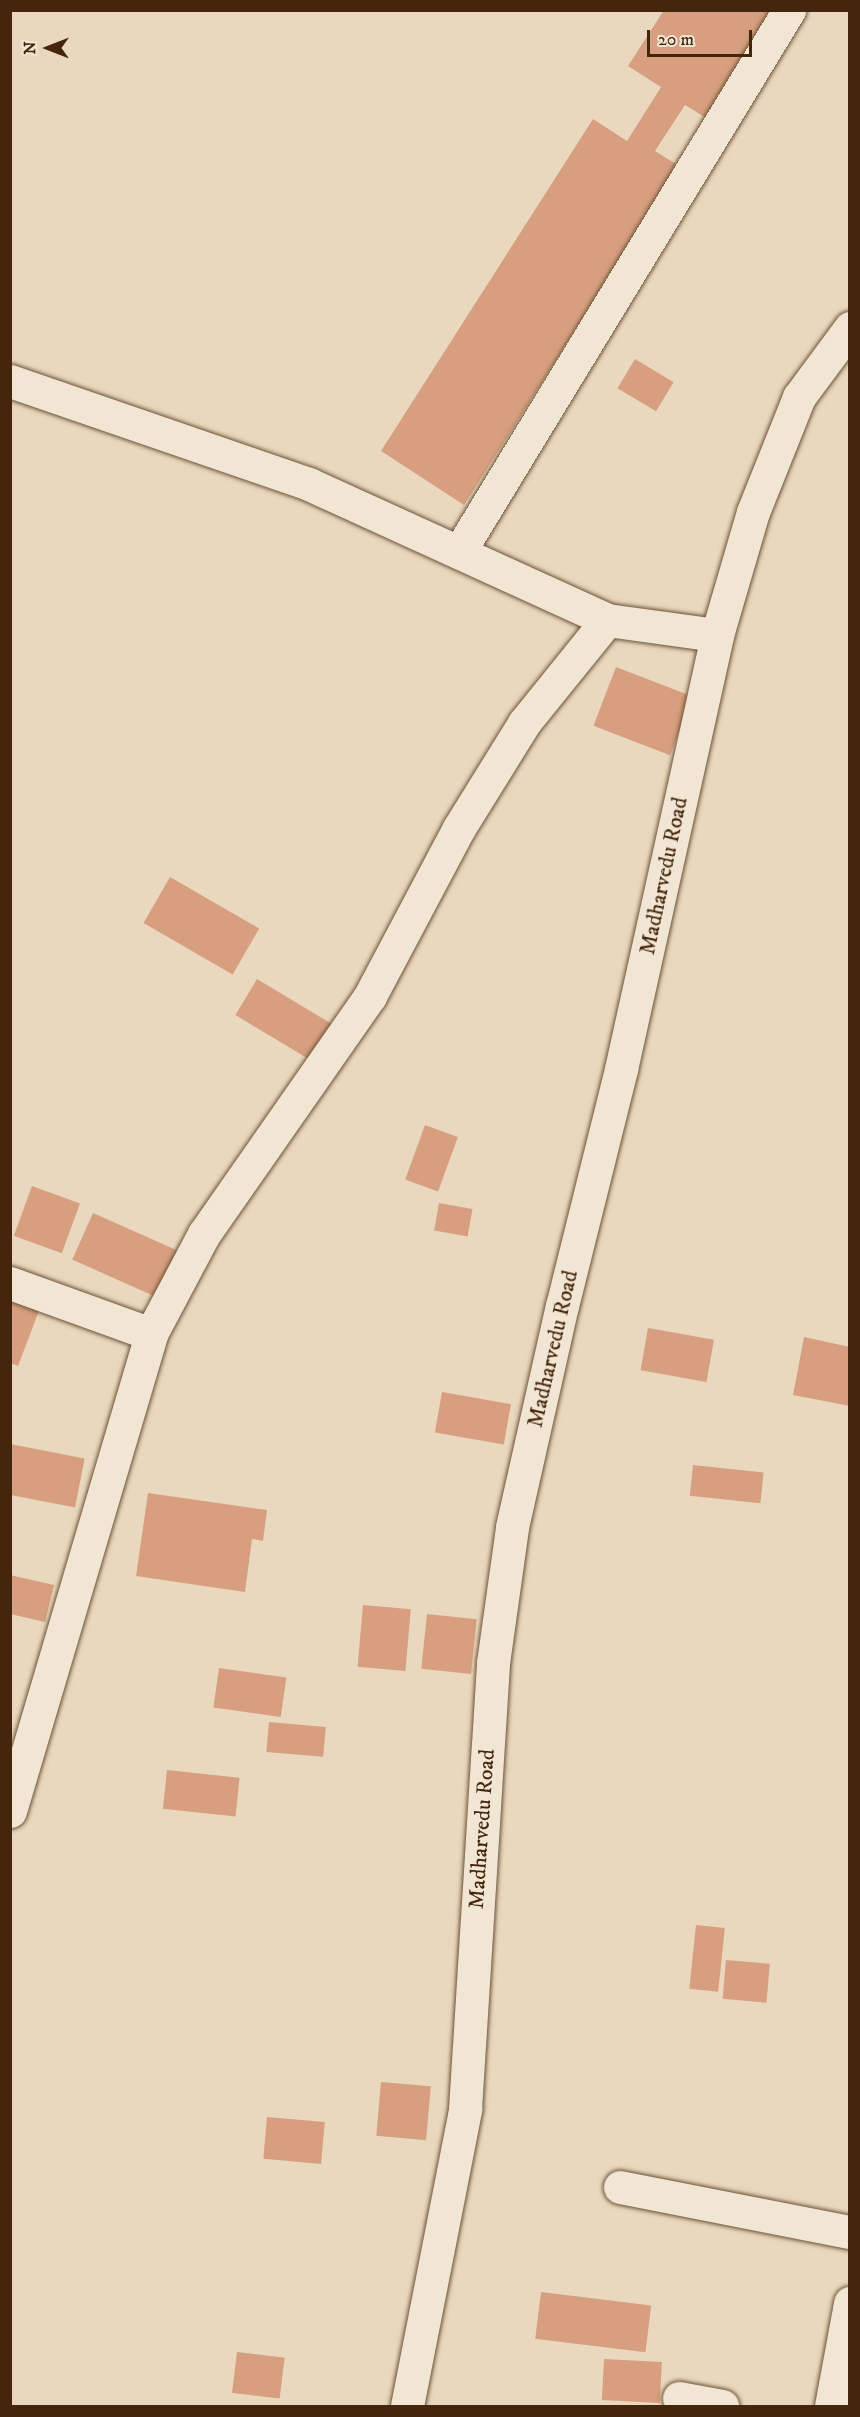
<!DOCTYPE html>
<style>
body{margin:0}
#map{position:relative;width:860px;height:2417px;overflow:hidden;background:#e9d8bd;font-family:"IM FELL DW Pica",serif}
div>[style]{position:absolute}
.building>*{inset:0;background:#d79f7f;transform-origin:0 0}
.roads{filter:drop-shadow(0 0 2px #6e5238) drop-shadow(0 0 2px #6e5238)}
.minor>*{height:33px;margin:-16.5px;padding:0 16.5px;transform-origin:16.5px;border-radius:16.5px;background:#f1e6d4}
span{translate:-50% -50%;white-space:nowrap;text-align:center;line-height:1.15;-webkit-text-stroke:4.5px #f1e6d4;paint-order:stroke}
.street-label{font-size:22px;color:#45260c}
.frame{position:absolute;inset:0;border:12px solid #45260c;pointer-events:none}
.north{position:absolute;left:18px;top:18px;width:60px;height:60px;-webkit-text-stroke:4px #f1e6d4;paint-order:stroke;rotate:270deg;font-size:16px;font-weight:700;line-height:24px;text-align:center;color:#45260c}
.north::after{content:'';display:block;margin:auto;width:21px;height:27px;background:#45260c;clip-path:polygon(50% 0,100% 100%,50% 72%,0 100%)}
.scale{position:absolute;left:647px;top:30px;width:105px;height:27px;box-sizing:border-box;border:3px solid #45260c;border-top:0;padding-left:8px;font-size:18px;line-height:21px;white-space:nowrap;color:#45260c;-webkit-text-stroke:4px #f1e6d4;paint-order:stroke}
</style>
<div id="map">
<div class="building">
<i style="clip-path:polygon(664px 10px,782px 10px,711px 121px,685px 105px,655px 151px,679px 166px,464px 505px,381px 451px,593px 119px,627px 141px,661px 87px,628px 66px)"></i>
<i style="left:635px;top:359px;width:45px;height:34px;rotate:31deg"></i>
<i style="left:616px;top:667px;width:82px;height:63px;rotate:21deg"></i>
<i style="left:170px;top:877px;width:103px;height:53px;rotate:30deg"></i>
<i style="left:257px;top:979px;width:87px;height:42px;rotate:31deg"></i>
<i style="left:425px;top:1125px;width:35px;height:58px;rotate:20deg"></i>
<i style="left:32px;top:1186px;width:51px;height:53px;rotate:20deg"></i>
<i style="left:439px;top:1203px;width:34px;height:28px;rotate:10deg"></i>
<i style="left:93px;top:1213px;width:93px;height:51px;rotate:24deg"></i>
<i style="clip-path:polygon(10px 1288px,43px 1300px,18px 1366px,10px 1363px)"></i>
<i style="left:648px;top:1328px;width:67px;height:43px;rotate:10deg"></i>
<i style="clip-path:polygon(804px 1337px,850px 1347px,850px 1406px,793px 1395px)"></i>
<i style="left:442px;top:1392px;width:70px;height:41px;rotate:10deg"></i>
<i style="left:10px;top:1444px;width:76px;height:50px;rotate:11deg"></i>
<i style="left:693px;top:1465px;width:71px;height:31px;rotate:6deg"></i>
<i style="clip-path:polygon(148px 1493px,267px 1510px,263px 1541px,252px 1539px,245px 1592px,136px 1576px)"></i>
<i style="clip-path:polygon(10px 1575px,54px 1585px,45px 1622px,10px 1614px)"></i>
<i style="left:363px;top:1605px;width:48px;height:62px;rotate:5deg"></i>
<i style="left:427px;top:1614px;width:50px;height:55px;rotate:6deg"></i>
<i style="left:219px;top:1668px;width:68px;height:40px;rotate:8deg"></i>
<i style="left:269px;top:1722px;width:57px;height:30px;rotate:5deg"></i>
<i style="left:167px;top:1770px;width:73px;height:39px;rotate:6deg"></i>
<i style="left:696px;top:1925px;width:29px;height:64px;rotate:6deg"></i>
<i style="left:726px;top:1960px;width:44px;height:39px;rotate:5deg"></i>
<i style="left:381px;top:2082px;width:50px;height:54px;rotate:5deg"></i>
<i style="left:267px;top:2117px;width:58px;height:42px;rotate:5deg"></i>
<i style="left:541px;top:2292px;width:111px;height:47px;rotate:7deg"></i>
<i style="left:237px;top:2352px;width:48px;height:41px;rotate:7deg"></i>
<i style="left:604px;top:2359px;width:58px;height:41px;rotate:3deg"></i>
</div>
<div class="roads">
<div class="minor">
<i style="left:10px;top:381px;width:316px;rotate:19deg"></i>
<i style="left:309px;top:484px;width:328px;rotate:24.5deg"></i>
<i style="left:459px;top:552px;width:635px;rotate:-58.66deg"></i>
<i style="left:10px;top:1283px;width:150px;rotate:19.9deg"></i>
<i style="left:10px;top:1811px;width:497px;rotate:-73.5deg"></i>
<i style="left:151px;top:1334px;width:113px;rotate:-62.1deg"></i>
<i style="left:204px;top:1234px;width:290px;rotate:-55.1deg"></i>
<i style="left:370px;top:996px;width:190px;rotate:-62.1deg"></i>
<i style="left:459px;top:828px;width:123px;rotate:-58.2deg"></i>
<i style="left:524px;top:723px;width:132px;rotate:-51.1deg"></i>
<i style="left:607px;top:620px;width:111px;rotate:7.8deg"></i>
<i style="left:620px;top:2187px;width:234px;rotate:11.1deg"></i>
<i style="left:679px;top:2398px;width:44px;rotate:10.5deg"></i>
<i style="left:407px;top:2406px;width:303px;rotate:-78.9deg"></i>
<i style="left:465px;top:2109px;width:447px;rotate:-86.4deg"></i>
<i style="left:493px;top:1663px;width:137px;rotate:-82deg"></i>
<i style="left:512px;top:1527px;width:227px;rotate:-77.3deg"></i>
<i style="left:562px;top:1306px;width:244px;rotate:-76deg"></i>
<i style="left:621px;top:1069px;width:444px;rotate:-77.5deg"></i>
<i style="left:717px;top:635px;width:128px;rotate:-73.7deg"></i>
<i style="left:753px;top:512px;width:124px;rotate:-68.2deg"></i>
<i style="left:799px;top:397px;width:86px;rotate:-53.5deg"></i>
<i style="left:831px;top:2406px;width:105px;rotate:-79.5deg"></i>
</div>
</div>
<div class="street-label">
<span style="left:664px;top:876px;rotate:-78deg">Madharvedu Road</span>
<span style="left:553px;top:1349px;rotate:-77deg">Madharvedu Road</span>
<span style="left:482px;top:1829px;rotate:-86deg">Madharvedu Road</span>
</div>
<div class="frame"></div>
<div class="north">N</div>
<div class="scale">20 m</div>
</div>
